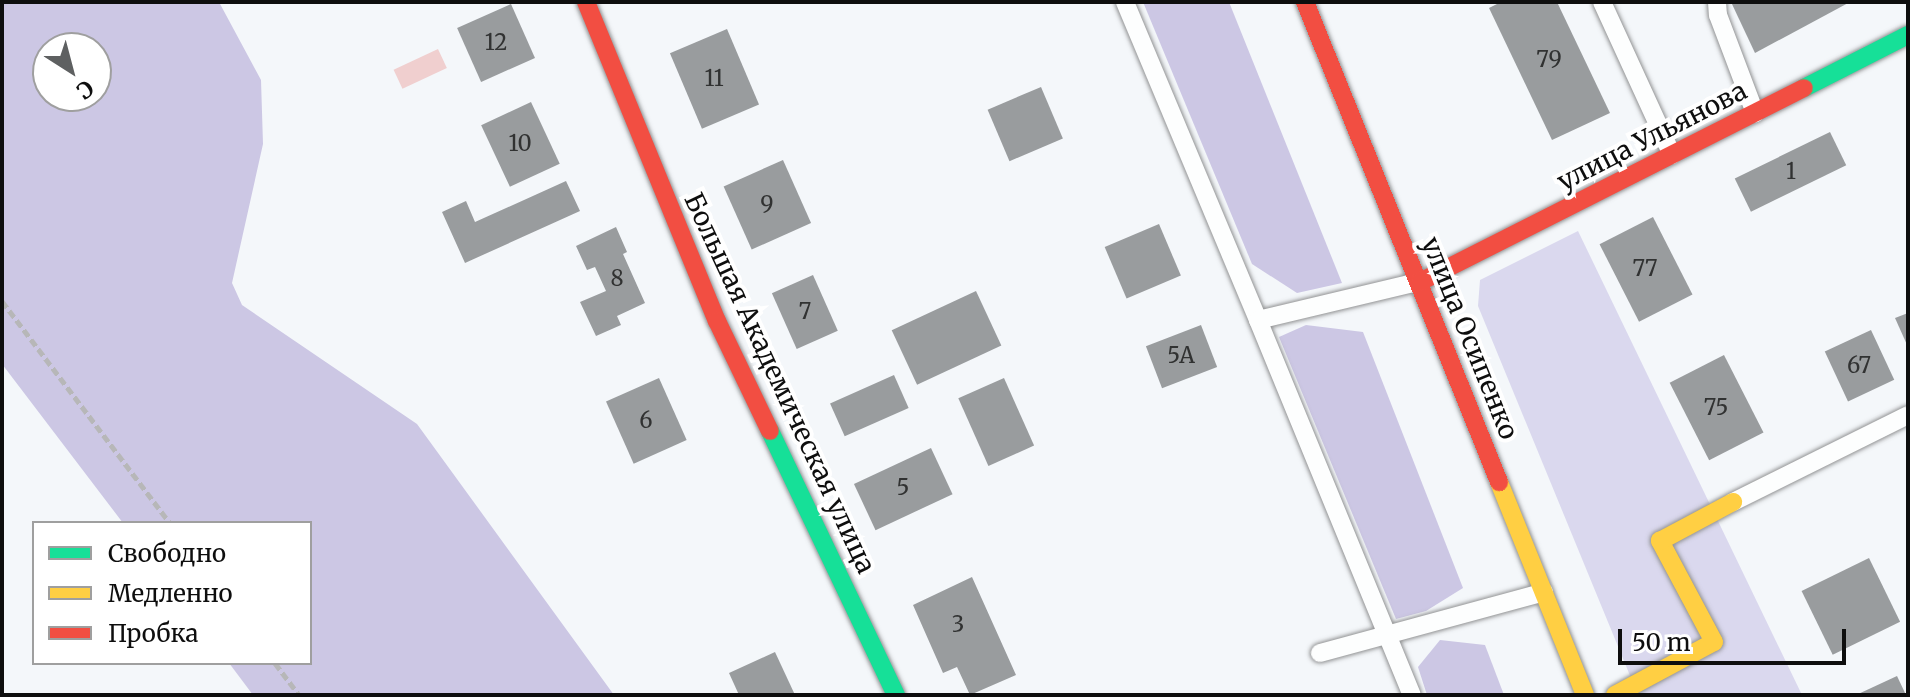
<!DOCTYPE html>
<meta charset="utf-8">
<style>
body{margin:0}
#map{position:relative;width:1910px;height:697px;overflow:hidden;background:#f4f7fa;font-family:Merriweather,serif}
div>[style]{position:absolute}
.green>*{inset:0;background:#dad8ee}
.forest>*{inset:0;background:#ccc7e4}
.water>*{inset:0;background:#f0cfcf;transform-origin:0 0}
.building>*{inset:0;background:#999c9e;transform-origin:0 0}
.path>*{height:5px;margin-top:-2.5px;transform-origin:0;background:repeating-linear-gradient(90deg,#b7b7b8 0 8px,transparent 0 12px)}
.roads{filter:drop-shadow(0 0 2px #929394) drop-shadow(0 0 2px #929394)}
.lane>*{height:18px;margin:-9px;padding:0 9px;transform-origin:9px;border-radius:9px;background:#fdfefe}
.fast>*{height:18px;margin:-9px;padding:0 9px;transform-origin:9px;border-radius:9px;background:#16e098}
.slow>*{height:18px;margin:-9px;padding:0 9px;transform-origin:9px;border-radius:9px;background:#ffcf43}
.jam>*{height:18px;margin:-9px;padding:0 9px;transform-origin:9px;border-radius:9px;background:#f24e42}
span{translate:-50% -50%;white-space:nowrap;text-align:center;line-height:1.15;-webkit-text-stroke:8px #fff;paint-order:stroke}
.number-label{font-size:22px;color:#313232}
.number-label span{-webkit-text-stroke-width:0}
.street-label{font-size:26px;color:#0e0e0e}
.frame{position:absolute;inset:0;border:4px solid #0e0e0e;pointer-events:none}
.legend{position:absolute;left:32px;top:521px;width:280px;height:144px;box-sizing:border-box;background:#fff;border:2px solid #9f9f9f;margin:0;padding:10px 14px;list-style:none;font-size:24px;color:#0e0e0e}
.legend li{display:flex;align-items:center;gap:16px;height:40px}
.legend b{width:40px;border:2px solid #9f9f9f}
.north{position:absolute;left:32px;top:32px;width:80px;height:80px;box-sizing:border-box;background:#fff;border:2px solid #9f9f9f;border-radius:50%;rotate:144deg;font-size:22px;font-weight:700;line-height:32px;text-align:center;color:#0e0e0e}
.north::after{content:'';display:block;margin:auto;width:28px;height:36px;background:#5e6061;clip-path:polygon(50% 0,100% 100%,50% 72%,0 100%)}
.scale{position:absolute;left:1618px;top:629px;width:228px;height:36px;box-sizing:border-box;border:4px solid #0e0e0e;border-top:0;padding-left:10px;font-size:24px;line-height:28px;white-space:nowrap;color:#0e0e0e;-webkit-text-stroke:6px #fff;paint-order:stroke}
</style>
<div id="map">
<div class="green">
<i style="clip-path:polygon(1578px 231px,1802px 695px,1638px 695px,1478px 306px,1480px 280px)"></i>
</div>
<div class="forest">
<i style="clip-path:polygon(evenodd,2px 2px,219px 2px,261px 80px,263px 144px,232px 283px,242px 305px,417px 424px,614px 695px,253px 695px,229px 663px,310px 663px,310px 523px,123px 523px,2px 364px,2px 2px,48px 48px,96px 48px,96px 96px,48px 96px,48px 48px)"></i>
<i style="clip-path:polygon(1143px 2px,1229px 2px,1342px 283px,1297px 293px,1252px 264px)"></i>
<i style="clip-path:polygon(1306px 325px,1363px 332px,1463px 588px,1426px 611px,1396px 619px,1279px 337px)"></i>
<i style="clip-path:polygon(1440px 640px,1485px 645px,1504px 695px,1427px 695px,1418px 667px)"></i>
</div>
<div class="water">
<i style="left:438px;top:49px;width:21px;height:49px;rotate:65deg"></i>
</div>
<div class="building">
<i style="clip-path:polygon(1501px 2px,1557px 2px,1610px 113px,1552px 140px,1489px 8px)"></i>
<i style="clip-path:polygon(1731px 2px,1850px 2px,1755px 53px)"></i>
<i style="left:511px;top:4px;width:59px;height:59px;rotate:66deg"></i>
<i style="left:727px;top:29px;width:82px;height:62px;rotate:67deg"></i>
<i style="left:1041px;top:87px;width:56px;height:58px;rotate:67deg"></i>
<i style="left:531px;top:102px;width:68px;height:55px;rotate:65deg"></i>
<i style="left:1830px;top:132px;width:37px;height:106px;rotate:64deg"></i>
<i style="left:783px;top:160px;width:69px;height:65px;rotate:66deg"></i>
<i style="clip-path:polygon(566px 181px,580px 211px,465px 263px,442px 212px,466px 201px,475px 222px)"></i>
<i style="left:1653px;top:217px;width:87px;height:60px;rotate:63deg"></i>
<i style="left:1159px;top:224px;width:56px;height:59px;rotate:67deg"></i>
<i style="clip-path:polygon(616px 227px,627px 252px,623px 254px,645px 303px,617px 316px,621px 325px,596px 336px,580px 302px,606px 291px,595px 267px,587px 270px,576px 246px)"></i>
<i style="left:813px;top:275px;width:61px;height:45px;rotate:66deg"></i>
<i style="left:976px;top:291px;width:60px;height:93px;rotate:65deg"></i>
<i style="clip-path:polygon(1908px 313px,1908px 347px,1895px 318px)"></i>
<i style="left:1201px;top:325px;width:45px;height:59px;rotate:69deg"></i>
<i style="left:1871px;top:330px;width:55px;height:51px;rotate:65deg"></i>
<i style="left:1724px;top:355px;width:87px;height:61px;rotate:63deg"></i>
<i style="left:894px;top:375px;width:36px;height:70px;rotate:66deg"></i>
<i style="left:659px;top:378px;width:68px;height:58px;rotate:66deg"></i>
<i style="left:1004px;top:378px;width:74px;height:50px;rotate:66deg"></i>
<i style="left:931px;top:448px;width:51px;height:85px;rotate:65deg"></i>
<i style="left:1869px;top:558px;width:71px;height:75px;rotate:64deg"></i>
<i style="clip-path:polygon(972px 577px,1016px 675px,970px 695px,957px 667px,943px 673px,913px 605px)"></i>
<i style="clip-path:polygon(775px 652px,795px 695px,739px 695px,729px 673px)"></i>
<i style="clip-path:polygon(1897px 676px,1906px 695px,1856px 695px)"></i>
</div>
<div class="path">
<i style="left:2px;top:301px;width:278px;rotate:52.9deg"></i>
<i style="left:275px;top:663px;width:40px;rotate:53deg"></i>
</div>
<div class="roads">
<div class="lane">
<i style="left:1125px;top:2px;width:345px;rotate:67.3deg"></i>
<i style="left:1258px;top:320px;width:164px;rotate:-13.4deg"></i>
<i style="left:1602px;top:2px;width:168px;rotate:65.4deg"></i>
<i style="left:1717px;top:2px;width:13px;rotate:86deg"></i>
<i style="left:1718px;top:15px;width:105px;rotate:69.3deg"></i>
<i style="left:1258px;top:320px;width:405px;rotate:67.7deg"></i>
<i style="left:1733px;top:502px;width:195px;rotate:-26.4deg"></i>
<i style="left:1320px;top:653px;width:232px;rotate:-15.2deg"></i>
</div>
<div class="fast">
<i style="left:1804px;top:88px;width:117px;rotate:-27deg"></i>
<i style="left:770px;top:431px;width:293px;rotate:64.5deg"></i>
</div>
<div class="slow">
<i style="left:1499px;top:482px;width:230px;rotate:68deg"></i>
<i style="left:1615px;top:695px;width:112px;rotate:-28.2deg"></i>
<i style="left:1714px;top:642px;width:115px;rotate:-118.1deg"></i>
<i style="left:1660px;top:541px;width:83px;rotate:-28.1deg"></i>
</div>
<div class="jam">
<i style="left:586px;top:2px;width:345px;rotate:67.7deg"></i>
<i style="left:717px;top:321px;width:122px;rotate:64.3deg"></i>
<i style="left:1305px;top:2px;width:518px;rotate:67.99deg"></i>
<i style="left:1420px;top:282px;width:430px;rotate:-26.8deg"></i>
</div>
</div>
<div class="number-label">
<span style="left:496px;top:43px">12</span>
<span style="left:1549px;top:60px">79</span>
<span style="left:714px;top:79px">11</span>
<span style="left:520px;top:144px">10</span>
<span style="left:1791px;top:172px">1</span>
<span style="left:767px;top:205px">9</span>
<span style="left:1645px;top:269px">77</span>
<span style="left:617px;top:279px">8</span>
<span style="left:805px;top:312px">7</span>
<span style="left:1181px;top:356px">5А</span>
<span style="left:1859px;top:366px">67</span>
<span style="left:1716px;top:408px">75</span>
<span style="left:646px;top:421px">6</span>
<span style="left:903px;top:488px">5</span>
<span style="left:958px;top:625px">3</span>
</div>
<div class="street-label">
<span style="left:1652px;top:136px;rotate:-27deg">улица Ульянова</span>
<span style="left:1470px;top:338px;rotate:68deg">улица Осипенко</span>
<span style="left:780px;top:383px;rotate:65deg">Большая Академическая улица</span>
</div>
<div class="frame"></div>
<ul class="legend">
<li><b style="height:10px;background:#16e098"></b>Свободно</li>
<li><b style="height:10px;background:#ffcf43"></b>Медленно</li>
<li><b style="height:10px;background:#f24e42"></b>Пробка</li>
</ul>
<div class="north">С</div>
<div class="scale">50 m</div>
</div>
